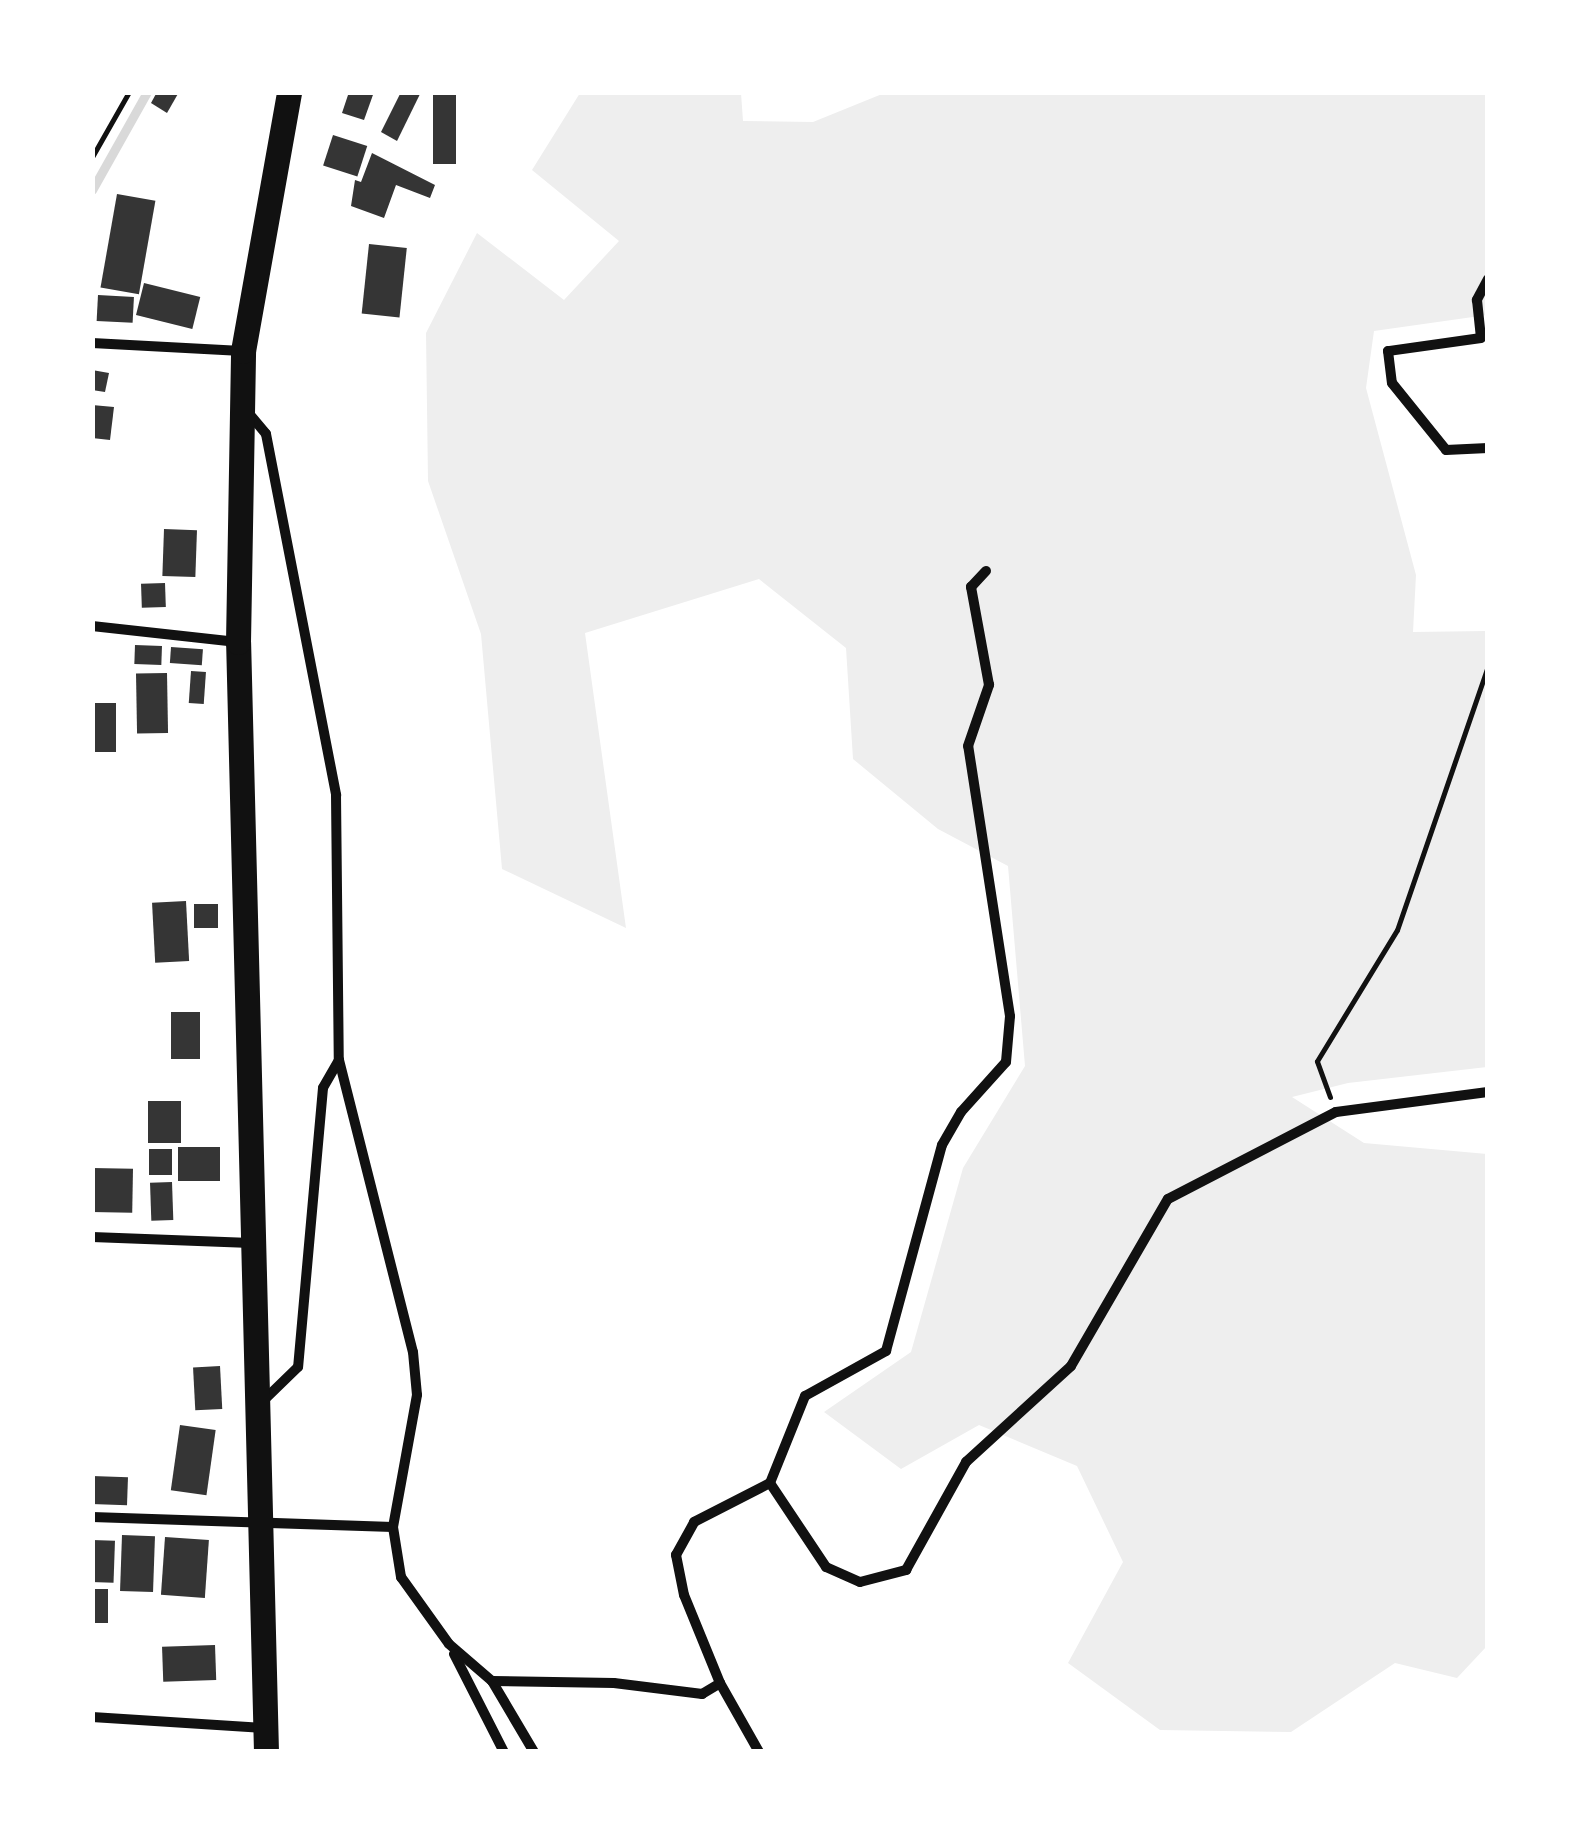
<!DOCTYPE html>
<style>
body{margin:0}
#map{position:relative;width:1580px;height:1844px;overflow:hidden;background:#fff;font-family:Helvetica,sans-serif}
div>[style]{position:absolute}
.green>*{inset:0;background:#eee}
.stream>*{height:9px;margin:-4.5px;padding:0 4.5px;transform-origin:4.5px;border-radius:4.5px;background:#d9d9d9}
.building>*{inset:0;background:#353535;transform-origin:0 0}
.path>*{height:5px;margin:-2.5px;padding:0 2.5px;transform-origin:2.5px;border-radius:2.5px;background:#111}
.minor>*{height:10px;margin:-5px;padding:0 5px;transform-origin:5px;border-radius:5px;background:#111}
.trunk>*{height:25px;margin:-12.5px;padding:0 12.5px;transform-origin:12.5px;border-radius:12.5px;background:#111}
span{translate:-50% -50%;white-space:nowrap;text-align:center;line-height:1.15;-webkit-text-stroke:10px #fff;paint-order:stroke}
.frame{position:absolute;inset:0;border:95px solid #fff;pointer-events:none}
</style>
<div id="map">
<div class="green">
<i style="clip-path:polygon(887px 92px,1487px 93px,1487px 315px,1374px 331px,1366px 388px,1416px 575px,1413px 632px,1487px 631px,1487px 1067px,1348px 1083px,1292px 1097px,1364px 1143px,1487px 1154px,1487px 1646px,1457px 1678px,1395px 1663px,1291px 1732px,1160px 1730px,1068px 1663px,1123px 1562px,1077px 1466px,979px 1425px,901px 1469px,824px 1412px,911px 1352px,963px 1168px,1025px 1066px,1008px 866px,938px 829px,853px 759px,846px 648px,759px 579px,585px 633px,626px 928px,502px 869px,481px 634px,428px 481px,426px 333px,477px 233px,564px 300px,619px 241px,532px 170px,580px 93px,741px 93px,743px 121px,813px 122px)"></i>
</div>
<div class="stream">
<i style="left:92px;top:190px;width:112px;rotate:-60.7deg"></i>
</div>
<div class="building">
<i style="clip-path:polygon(157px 92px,179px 92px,167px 113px,151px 103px)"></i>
<i style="clip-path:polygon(349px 92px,374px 92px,364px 120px,342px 113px)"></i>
<i style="clip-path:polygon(401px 92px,421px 92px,397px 141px,381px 132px)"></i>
<i style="left:433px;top:92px;width:23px;height:72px"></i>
<i style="left:333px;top:135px;width:36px;height:32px;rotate:18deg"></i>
<i style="clip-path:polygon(372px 153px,435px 185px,430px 198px,396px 185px,384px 218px,351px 206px,355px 180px,361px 182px)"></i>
<i style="left:117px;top:194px;width:39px;height:95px;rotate:10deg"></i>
<i style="left:369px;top:244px;width:38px;height:70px;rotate:6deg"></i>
<i style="left:144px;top:283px;width:58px;height:33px;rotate:14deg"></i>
<i style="left:98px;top:295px;width:36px;height:26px;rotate:3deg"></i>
<i style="clip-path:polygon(92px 370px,109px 373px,105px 392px,92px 390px)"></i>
<i style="clip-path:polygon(92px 405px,114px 407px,110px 440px,92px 438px)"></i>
<i style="left:164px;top:529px;width:33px;height:47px;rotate:2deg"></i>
<i style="left:165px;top:583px;width:24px;height:24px;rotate:88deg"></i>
<i style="left:135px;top:645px;width:27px;height:19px;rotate:2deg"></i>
<i style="left:171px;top:647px;width:32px;height:16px;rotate:4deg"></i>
<i style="left:191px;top:671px;width:15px;height:32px;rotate:4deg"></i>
<i style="left:167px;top:673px;width:60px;height:31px;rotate:89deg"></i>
<i style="left:92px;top:703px;width:24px;height:49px"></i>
<i style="left:186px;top:901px;width:60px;height:34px;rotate:87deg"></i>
<i style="left:194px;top:904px;width:24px;height:24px"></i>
<i style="left:171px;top:1012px;width:29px;height:47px"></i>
<i style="left:148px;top:1101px;width:33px;height:42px"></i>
<i style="left:220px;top:1147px;width:34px;height:42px;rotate:90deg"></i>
<i style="left:149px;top:1149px;width:23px;height:26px"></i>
<i style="left:92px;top:1168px;width:41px;height:44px;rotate:1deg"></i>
<i style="left:172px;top:1182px;width:38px;height:22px;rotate:88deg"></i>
<i style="left:220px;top:1366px;width:43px;height:27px;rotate:87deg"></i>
<i style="left:180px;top:1425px;width:36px;height:66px;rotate:8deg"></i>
<i style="left:92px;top:1476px;width:36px;height:28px;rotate:2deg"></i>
<i style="left:122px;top:1535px;width:33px;height:56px;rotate:2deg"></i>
<i style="left:165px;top:1537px;width:44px;height:58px;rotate:4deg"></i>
<i style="left:92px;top:1540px;width:23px;height:42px;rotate:2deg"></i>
<i style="left:92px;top:1589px;width:16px;height:34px"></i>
<i style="left:215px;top:1645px;width:35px;height:53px;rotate:88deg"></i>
</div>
<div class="path">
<i style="left:92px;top:157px;width:75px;rotate:-60.4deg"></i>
<i style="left:1330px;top:1097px;width:38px;rotate:-110deg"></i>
<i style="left:1317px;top:1061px;width:153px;rotate:-58.6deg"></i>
<i style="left:1397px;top:930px;width:280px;rotate:-71deg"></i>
</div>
<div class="minor">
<i style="left:1488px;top:279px;width:24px;rotate:118deg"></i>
<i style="left:1477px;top:300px;width:38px;rotate:84deg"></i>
<i style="left:1481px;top:338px;width:94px;rotate:172deg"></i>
<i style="left:1388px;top:351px;width:32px;rotate:83deg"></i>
<i style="left:1392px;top:383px;width:86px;rotate:51.1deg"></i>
<i style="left:1446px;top:450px;width:42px;rotate:-2.7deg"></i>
<i style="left:92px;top:343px;width:150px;rotate:3.1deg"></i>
<i style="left:246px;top:410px;width:31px;rotate:50deg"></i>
<i style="left:266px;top:434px;width:368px;rotate:79deg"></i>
<i style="left:336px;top:795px;width:265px;rotate:89.4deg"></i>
<i style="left:339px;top:1060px;width:32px;rotate:120deg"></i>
<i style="left:323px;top:1088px;width:280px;rotate:95.1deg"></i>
<i style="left:298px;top:1367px;width:52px;rotate:135.8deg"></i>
<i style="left:92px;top:626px;width:146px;rotate:6.3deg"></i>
<i style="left:339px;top:1060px;width:301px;rotate:75.8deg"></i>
<i style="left:413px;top:1352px;width:43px;rotate:84.7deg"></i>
<i style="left:417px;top:1395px;width:134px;rotate:100.3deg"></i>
<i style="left:92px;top:1237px;width:159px;rotate:2.2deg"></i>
<i style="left:770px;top:1483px;width:101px;rotate:56.3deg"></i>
<i style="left:826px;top:1567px;width:37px;rotate:24deg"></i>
<i style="left:860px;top:1582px;width:48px;rotate:-14.6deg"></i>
<i style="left:906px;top:1570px;width:124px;rotate:-60.9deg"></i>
<i style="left:966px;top:1462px;width:142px;rotate:-42.4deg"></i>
<i style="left:1071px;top:1366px;width:193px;rotate:-59.9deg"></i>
<i style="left:1168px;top:1199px;width:189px;rotate:-27.4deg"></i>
<i style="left:1336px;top:1112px;width:153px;rotate:-7.5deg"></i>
<i style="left:92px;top:1517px;width:301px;rotate:1.9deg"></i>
<i style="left:393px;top:1527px;width:51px;rotate:80.9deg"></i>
<i style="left:401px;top:1577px;width:82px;rotate:54.4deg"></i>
<i style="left:449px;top:1644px;width:57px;rotate:40.7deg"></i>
<i style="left:492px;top:1681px;width:82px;rotate:59.4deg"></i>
<i style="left:454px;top:1654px;width:110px;rotate:63deg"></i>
<i style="left:492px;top:1681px;width:122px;rotate:0.9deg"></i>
<i style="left:614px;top:1683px;width:89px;rotate:7.1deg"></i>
<i style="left:702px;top:1694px;width:21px;rotate:-31deg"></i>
<i style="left:720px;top:1683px;width:95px;rotate:-112.2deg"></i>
<i style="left:684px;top:1595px;width:41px;rotate:-101.3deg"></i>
<i style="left:676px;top:1555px;width:38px;rotate:-61deg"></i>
<i style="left:694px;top:1522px;width:85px;rotate:-27.2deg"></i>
<i style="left:770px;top:1483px;width:94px;rotate:-68.1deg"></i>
<i style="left:805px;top:1396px;width:93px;rotate:-29.1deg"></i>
<i style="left:886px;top:1351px;width:213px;rotate:-74.8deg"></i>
<i style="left:942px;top:1145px;width:38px;rotate:-60deg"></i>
<i style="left:961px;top:1112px;width:67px;rotate:-48deg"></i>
<i style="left:1006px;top:1062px;width:46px;rotate:-85deg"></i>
<i style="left:1010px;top:1016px;width:273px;rotate:-98.8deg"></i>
<i style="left:968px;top:746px;width:65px;rotate:-71deg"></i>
<i style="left:989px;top:685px;width:100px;rotate:-100.4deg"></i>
<i style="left:971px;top:587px;width:22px;rotate:-47deg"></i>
<i style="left:720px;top:1683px;width:79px;rotate:60.5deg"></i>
<i style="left:92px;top:1717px;width:171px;rotate:3.7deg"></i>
</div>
<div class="trunk">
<i style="left:266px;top:1752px;width:1110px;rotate:-91.44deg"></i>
<i style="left:238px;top:642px;width:291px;rotate:-89deg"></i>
<i style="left:243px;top:351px;width:263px;rotate:-79.9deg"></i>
</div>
<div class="frame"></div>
</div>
